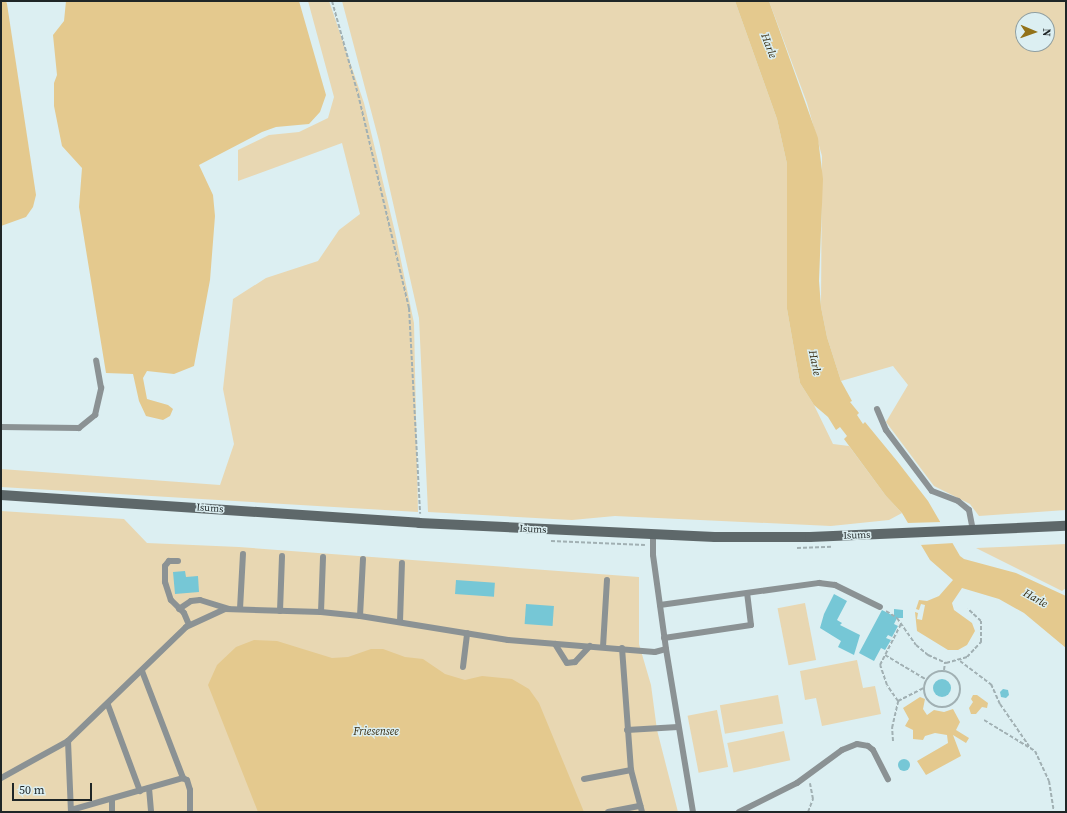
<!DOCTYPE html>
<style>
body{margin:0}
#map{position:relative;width:1067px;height:813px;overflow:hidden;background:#dceff2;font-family:"Source Serif 4",serif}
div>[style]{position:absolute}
.green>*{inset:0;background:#e8d7b2;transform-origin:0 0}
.water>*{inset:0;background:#e4c98e}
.pier>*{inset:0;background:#dceff2}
.building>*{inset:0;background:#76c7d6;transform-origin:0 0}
.round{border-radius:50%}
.path>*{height:2px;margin-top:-1px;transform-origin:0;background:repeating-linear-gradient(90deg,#a1b0b3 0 4px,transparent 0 6px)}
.path>.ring{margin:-1px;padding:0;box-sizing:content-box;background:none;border:2px solid #a1b0b3;border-radius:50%}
.lane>*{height:6px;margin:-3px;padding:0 3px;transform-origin:3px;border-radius:3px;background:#8b9294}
.secondary>*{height:10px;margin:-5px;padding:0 5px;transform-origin:5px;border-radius:5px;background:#5e686a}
span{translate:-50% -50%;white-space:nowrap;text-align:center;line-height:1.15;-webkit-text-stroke:3px #dceff2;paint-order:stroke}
.street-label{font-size:10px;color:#1f2627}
.water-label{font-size:11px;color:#382d12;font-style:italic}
.frame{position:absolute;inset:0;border:2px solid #1f2627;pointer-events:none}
.north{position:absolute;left:1015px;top:12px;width:40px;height:40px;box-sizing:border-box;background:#dceff2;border:1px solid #909fa1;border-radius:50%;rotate:92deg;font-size:11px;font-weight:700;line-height:16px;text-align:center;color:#1f2627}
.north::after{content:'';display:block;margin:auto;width:14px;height:18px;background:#937219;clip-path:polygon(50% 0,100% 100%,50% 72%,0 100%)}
.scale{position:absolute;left:12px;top:783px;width:80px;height:18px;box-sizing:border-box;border:2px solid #1f2627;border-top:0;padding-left:5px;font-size:12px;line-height:14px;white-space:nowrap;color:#1f2627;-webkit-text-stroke:3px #dceff2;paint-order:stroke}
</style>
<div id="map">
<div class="green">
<i style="clip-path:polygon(308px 1px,329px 1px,364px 103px,395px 232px,414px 323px,418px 512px,1px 487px,1px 469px,220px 485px,234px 444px,223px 389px,233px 299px,266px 278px,318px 261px,339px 230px,360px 214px,342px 143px,238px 181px,238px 150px,269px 135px,299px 132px,328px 118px,334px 97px)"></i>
<i style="clip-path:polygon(342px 1px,735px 1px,777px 119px,787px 164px,787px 309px,800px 383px,814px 405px,833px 444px,849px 446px,886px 496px,902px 513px,889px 520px,831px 526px,615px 516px,572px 520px,428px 512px,419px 318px,379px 141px)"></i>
<i style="clip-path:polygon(evenodd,769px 1px,1066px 1px,1066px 510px,979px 516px,970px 504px,934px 486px,886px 422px,908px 385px,893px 366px,841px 381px,827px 337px,821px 307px,822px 156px,807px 103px,769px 1px,1023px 20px,1047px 20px,1047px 44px,1023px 44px,1023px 20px)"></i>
<i style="clip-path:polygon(1px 511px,124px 519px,147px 543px,239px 547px,639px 577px,639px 644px,651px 685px,657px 730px,678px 812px,1px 812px)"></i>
<i style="clip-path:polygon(1066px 544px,1066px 588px,1062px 591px,976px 548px)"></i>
<i style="left:805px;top:603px;width:58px;height:28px;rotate:79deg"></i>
<i style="clip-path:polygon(857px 660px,863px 688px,875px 686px,881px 714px,822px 726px,816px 698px,805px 700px,800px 671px)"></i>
<i style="left:778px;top:695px;width:29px;height:59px;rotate:80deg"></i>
<i style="left:717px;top:710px;width:58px;height:30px;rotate:79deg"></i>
<i style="left:784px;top:731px;width:30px;height:58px;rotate:78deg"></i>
</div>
<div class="water">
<i style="clip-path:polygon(1px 1px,6px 1px,7px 4px,36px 195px,33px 207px,26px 217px,1px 226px)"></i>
<i style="clip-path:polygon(66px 1px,299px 1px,326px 95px,320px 112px,309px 124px,276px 127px,262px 132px,199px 165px,213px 195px,215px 216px,210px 280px,194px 366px,174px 374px,147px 371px,143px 378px,147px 399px,168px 405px,173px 409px,170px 416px,163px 420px,146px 416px,139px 401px,133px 374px,106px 373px,79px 207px,82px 168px,62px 146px,54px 106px,54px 83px,57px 75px,53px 35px,64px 21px)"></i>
<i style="clip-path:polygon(735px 1px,769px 1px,818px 138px,823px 179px,819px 281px,821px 307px,827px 337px,841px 381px,852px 401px,850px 402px,859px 413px,857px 415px,863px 424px,865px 422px,897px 461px,928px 501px,960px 556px,964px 559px,1016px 573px,1066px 596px,1066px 648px,1024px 613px,999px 599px,962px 588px,952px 603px,954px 610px,972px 623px,975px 631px,967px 645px,958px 650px,948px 650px,917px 631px,915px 612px,918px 613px,917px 619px,922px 620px,925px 605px,921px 604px,919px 610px,916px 609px,919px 600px,927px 601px,939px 596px,953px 580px,930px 560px,902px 513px,886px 496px,844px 439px,847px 436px,840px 427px,836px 430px,828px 417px,814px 405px,800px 383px,787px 309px,787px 164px,777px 119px)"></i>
<i style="clip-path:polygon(254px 640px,277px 641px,332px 658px,348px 657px,371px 649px,383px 649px,405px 657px,423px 659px,445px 674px,465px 680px,482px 676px,512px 679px,529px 689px,539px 703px,584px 812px,258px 812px,208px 685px,217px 665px,236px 647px)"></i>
<i style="clip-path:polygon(973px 695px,977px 695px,988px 703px,987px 708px,982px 707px,976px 714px,971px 714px,969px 708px,973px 702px,971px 699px)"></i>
<i style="clip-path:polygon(920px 697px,925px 699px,923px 709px,927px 715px,934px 710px,944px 712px,953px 709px,960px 722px,956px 730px,969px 738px,966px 743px,953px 735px,961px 756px,926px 775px,917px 761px,948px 743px,947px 735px,935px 733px,925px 736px,923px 740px,913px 739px,913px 730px,905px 726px,909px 719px,903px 708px)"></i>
</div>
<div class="pier">
<i style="clip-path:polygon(942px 522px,954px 543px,920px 545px,907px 523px)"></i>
</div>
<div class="building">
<i style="clip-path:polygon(185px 571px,186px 577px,198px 576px,199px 592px,175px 594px,173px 572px)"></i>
<i style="left:456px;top:580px;width:39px;height:14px;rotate:4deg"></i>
<i style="clip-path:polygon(834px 594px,847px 601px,837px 620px,842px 623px,840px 625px,860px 635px,854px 655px,838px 647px,841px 641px,820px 628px,824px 614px)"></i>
<i style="left:526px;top:604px;width:28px;height:20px;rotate:4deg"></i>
<i style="clip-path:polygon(894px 609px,903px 610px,903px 618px,897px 618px,894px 624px,898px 626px,892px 637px,888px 635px,886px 638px,891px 640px,885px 650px,881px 648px,874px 661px,859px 653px,882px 610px,894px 616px)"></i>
<i class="round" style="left:933px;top:679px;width:18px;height:18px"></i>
<i style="clip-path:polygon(1003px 689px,1008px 690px,1009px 695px,1006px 698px,1001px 697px,1000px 692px)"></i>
<i class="round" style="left:898px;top:759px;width:12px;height:12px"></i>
</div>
<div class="path">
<i style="left:332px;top:1px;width:97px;rotate:74.4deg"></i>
<i style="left:358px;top:94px;width:220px;rotate:76.6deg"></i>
<i style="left:409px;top:308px;width:206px;rotate:86.9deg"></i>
<i style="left:551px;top:541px;width:94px;rotate:2.4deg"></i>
<i style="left:797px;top:548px;width:35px;rotate:-2deg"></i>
<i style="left:886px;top:611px;width:13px;rotate:32deg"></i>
<i style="left:897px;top:618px;width:33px;rotate:55deg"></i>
<i style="left:916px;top:645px;width:16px;rotate:40deg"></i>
<i style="left:928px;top:655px;width:20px;rotate:24deg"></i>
<i style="left:946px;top:663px;width:22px;rotate:-16deg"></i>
<i style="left:967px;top:657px;width:21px;rotate:-47deg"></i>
<i style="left:981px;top:642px;width:21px;rotate:-90deg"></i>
<i style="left:981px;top:621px;width:18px;rotate:-137deg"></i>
<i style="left:885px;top:655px;width:49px;rotate:30.8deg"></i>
<i style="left:960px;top:661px;width:39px;rotate:37deg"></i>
<i style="left:991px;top:684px;width:22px;rotate:66deg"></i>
<i style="left:1000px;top:704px;width:51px;rotate:55.4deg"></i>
<i style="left:944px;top:670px;width:7px;rotate:-82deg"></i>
<i class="ring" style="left:924px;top:671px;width:34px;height:34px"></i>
<i style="left:898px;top:701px;width:29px;rotate:-27deg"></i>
<i style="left:984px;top:720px;width:60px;rotate:31.3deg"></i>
<i style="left:1035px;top:751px;width:33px;rotate:65deg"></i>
<i style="left:1049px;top:781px;width:31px;rotate:81deg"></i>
<i style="left:893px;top:741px;width:13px;rotate:-94deg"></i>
<i style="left:892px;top:728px;width:28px;rotate:-77deg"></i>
<i style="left:898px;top:701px;width:19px;rotate:-125deg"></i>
<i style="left:887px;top:685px;width:21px;rotate:-109deg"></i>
<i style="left:880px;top:665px;width:46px;rotate:-62.9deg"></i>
<i style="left:808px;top:812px;width:14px;rotate:-69deg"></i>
<i style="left:813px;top:799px;width:16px;rotate:-101deg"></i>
</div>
<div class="lane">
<i style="left:877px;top:409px;width:23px;rotate:67deg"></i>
<i style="left:886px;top:430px;width:76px;rotate:53deg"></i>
<i style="left:932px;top:491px;width:28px;rotate:21deg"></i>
<i style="left:958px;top:501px;width:14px;rotate:39deg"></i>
<i style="left:969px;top:510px;width:20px;rotate:79deg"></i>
<i style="left:1px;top:427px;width:78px;rotate:0.7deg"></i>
<i style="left:79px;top:428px;width:21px;rotate:-39deg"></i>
<i style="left:95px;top:415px;width:28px;rotate:-77deg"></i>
<i style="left:101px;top:388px;width:28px;rotate:-100deg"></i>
<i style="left:653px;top:535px;width:20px;rotate:90deg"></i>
<i style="left:653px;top:555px;width:95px;rotate:82.1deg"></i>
<i style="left:666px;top:649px;width:165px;rotate:80.6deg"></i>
<i style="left:178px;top:561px;width:9px;rotate:180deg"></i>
<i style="left:169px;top:561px;width:6px;rotate:129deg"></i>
<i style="left:165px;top:566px;width:16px;rotate:90deg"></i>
<i style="left:165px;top:582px;width:19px;rotate:72deg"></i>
<i style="left:171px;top:600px;width:18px;rotate:45deg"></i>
<i style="left:184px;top:613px;width:13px;rotate:67deg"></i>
<i style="left:660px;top:605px;width:161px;rotate:-7.9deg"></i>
<i style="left:819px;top:583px;width:16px;rotate:7deg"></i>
<i style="left:835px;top:585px;width:50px;rotate:26.1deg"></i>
<i style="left:179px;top:609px;width:14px;rotate:-34deg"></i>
<i style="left:191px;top:601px;width:9px;rotate:-6deg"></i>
<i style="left:200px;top:600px;width:30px;rotate:17deg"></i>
<i style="left:240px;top:609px;width:55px;rotate:-86.9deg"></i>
<i style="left:280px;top:611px;width:55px;rotate:-87.9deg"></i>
<i style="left:321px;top:612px;width:55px;rotate:-87.9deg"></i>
<i style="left:360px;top:616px;width:57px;rotate:-87deg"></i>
<i style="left:400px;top:622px;width:59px;rotate:-88.1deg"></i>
<i style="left:664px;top:638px;width:88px;rotate:-8.5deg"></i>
<i style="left:751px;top:625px;width:31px;rotate:-97deg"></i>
<i style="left:555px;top:644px;width:22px;rotate:58deg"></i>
<i style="left:567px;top:663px;width:8px;rotate:-7deg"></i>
<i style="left:575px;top:662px;width:22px;rotate:-47deg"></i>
<i style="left:603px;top:647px;width:67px;rotate:-86.6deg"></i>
<i style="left:622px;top:648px;width:122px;rotate:85.8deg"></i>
<i style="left:631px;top:770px;width:43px;rotate:75.3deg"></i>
<i style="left:463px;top:667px;width:34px;rotate:-83deg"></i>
<i style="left:142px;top:671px;width:115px;rotate:69deg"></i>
<i style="left:108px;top:705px;width:92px;rotate:69.6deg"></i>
<i style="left:627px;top:730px;width:51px;rotate:-3.4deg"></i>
<i style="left:68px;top:741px;width:71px;rotate:87.6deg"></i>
<i style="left:1px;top:778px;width:77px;rotate:-28.9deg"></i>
<i style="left:68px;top:741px;width:164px;rotate:-44deg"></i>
<i style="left:186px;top:627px;width:43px;rotate:-24.8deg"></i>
<i style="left:225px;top:609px;width:96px;rotate:1.8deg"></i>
<i style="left:321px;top:612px;width:39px;rotate:6deg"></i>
<i style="left:360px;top:616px;width:150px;rotate:9.2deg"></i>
<i style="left:508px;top:640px;width:147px;rotate:4.7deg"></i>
<i style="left:655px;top:652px;width:11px;rotate:-15deg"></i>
<i style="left:584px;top:779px;width:48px;rotate:-10.8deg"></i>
<i style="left:149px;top:788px;width:24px;rotate:85deg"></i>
<i style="left:112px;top:799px;width:13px;rotate:90deg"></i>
<i style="left:71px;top:810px;width:116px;rotate:-15.9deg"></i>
<i style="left:183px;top:778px;width:4px;rotate:27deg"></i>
<i style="left:187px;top:780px;width:10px;rotate:73deg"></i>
<i style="left:190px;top:790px;width:22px;rotate:90deg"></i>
<i style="left:608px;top:812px;width:33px;rotate:-11deg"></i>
<i style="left:739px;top:812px;width:65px;rotate:-26.6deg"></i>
<i style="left:797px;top:783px;width:56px;rotate:-36.3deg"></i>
<i style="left:842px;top:750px;width:16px;rotate:-22deg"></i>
<i style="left:857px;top:744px;width:11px;rotate:10deg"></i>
<i style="left:868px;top:746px;width:6px;rotate:39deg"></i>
<i style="left:873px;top:750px;width:33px;rotate:63deg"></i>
</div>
<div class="secondary">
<i style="left:1px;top:495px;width:419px;rotate:3.8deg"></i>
<i style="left:419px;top:523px;width:296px;rotate:2.7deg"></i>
<i style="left:715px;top:537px;width:95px"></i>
<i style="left:810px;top:537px;width:256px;rotate:-2.5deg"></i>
</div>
<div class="street-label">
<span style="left:210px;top:508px;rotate:4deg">Isums</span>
<span style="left:533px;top:529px;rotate:3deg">Isums</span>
<span style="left:857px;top:535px;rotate:-2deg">Isums</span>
</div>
<div class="water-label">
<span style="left:768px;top:46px;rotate:69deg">Harle</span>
<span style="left:814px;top:363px;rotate:78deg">Harle</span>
<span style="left:1035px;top:599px;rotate:29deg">Harle</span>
<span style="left:376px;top:732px">Friesensee</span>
</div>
<div class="frame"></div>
<div class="north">N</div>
<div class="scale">50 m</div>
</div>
